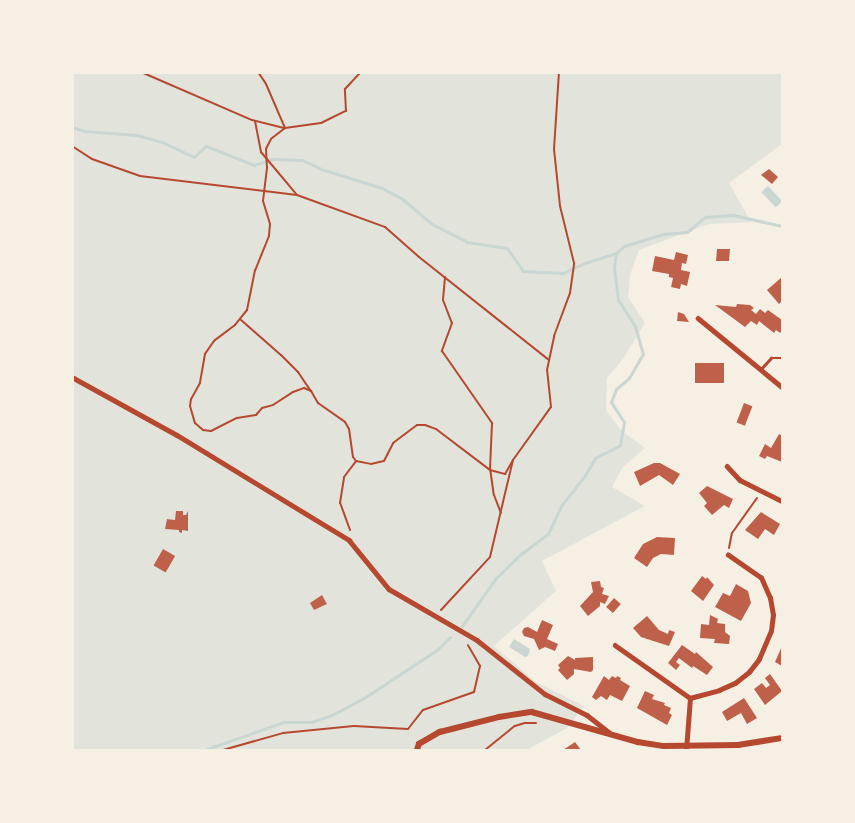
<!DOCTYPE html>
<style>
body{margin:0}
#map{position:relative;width:855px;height:823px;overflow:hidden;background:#f6efe4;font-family:"Noto Sans",sans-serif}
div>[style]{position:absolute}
.green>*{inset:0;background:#e2e4dc}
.water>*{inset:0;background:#c9d6d2;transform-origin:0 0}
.stream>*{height:3px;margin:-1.5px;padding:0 1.5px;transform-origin:1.5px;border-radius:1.5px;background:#c9d6d2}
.building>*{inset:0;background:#bf614a;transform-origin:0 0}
.path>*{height:2px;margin:-1px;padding:0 1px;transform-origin:1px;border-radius:1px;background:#b5482f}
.service>*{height:2.5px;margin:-1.25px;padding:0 1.25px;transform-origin:1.25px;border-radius:1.25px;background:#b5482f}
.minor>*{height:4.5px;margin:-2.25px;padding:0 2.25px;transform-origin:2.25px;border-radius:2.25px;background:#b5482f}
.tertiary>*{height:5.5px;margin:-2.75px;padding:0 2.75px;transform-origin:2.75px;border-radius:2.75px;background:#b5482f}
span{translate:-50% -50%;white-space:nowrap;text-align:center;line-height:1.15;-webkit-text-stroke:4.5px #f6efe4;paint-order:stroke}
.frame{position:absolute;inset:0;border:74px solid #f6efe4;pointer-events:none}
</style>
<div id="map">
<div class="green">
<i style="clip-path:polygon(72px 73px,782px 73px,782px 144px,729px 183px,751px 222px,709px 224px,639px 250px,630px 275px,628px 297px,645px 323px,623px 359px,607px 378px,606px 410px,621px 430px,645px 448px,622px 468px,612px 487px,645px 506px,542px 561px,556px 591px,494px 646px,536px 682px,584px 706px,567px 728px,527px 750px,73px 750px)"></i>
</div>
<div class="water">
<i style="left:768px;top:186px;width:21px;height:9px;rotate:47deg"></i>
<i style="clip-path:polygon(514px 639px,530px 649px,528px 656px,525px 657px,509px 647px)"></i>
</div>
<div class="stream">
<i style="left:72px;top:127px;width:13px;rotate:18deg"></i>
<i style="left:84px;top:131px;width:53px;rotate:4.3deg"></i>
<i style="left:137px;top:135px;width:26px;rotate:16deg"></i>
<i style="left:162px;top:142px;width:35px;rotate:25deg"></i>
<i style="left:194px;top:157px;width:16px;rotate:-43deg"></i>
<i style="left:206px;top:146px;width:52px;rotate:21.6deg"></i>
<i style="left:254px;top:165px;width:19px;rotate:-18deg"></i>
<i style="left:272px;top:159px;width:30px;rotate:2deg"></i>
<i style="left:302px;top:160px;width:21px;rotate:25deg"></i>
<i style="left:321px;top:169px;width:64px;rotate:17.3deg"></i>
<i style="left:382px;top:188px;width:21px;rotate:28deg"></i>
<i style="left:401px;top:198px;width:40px;rotate:40deg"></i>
<i style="left:432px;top:224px;width:39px;rotate:27deg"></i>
<i style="left:467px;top:242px;width:40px;rotate:8.5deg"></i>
<i style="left:507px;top:248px;width:28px;rotate:55deg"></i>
<i style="left:523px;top:271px;width:40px;rotate:2.9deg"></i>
<i style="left:563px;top:273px;width:21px;rotate:-25deg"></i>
<i style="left:582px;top:264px;width:36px;rotate:-18deg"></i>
<i style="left:462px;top:626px;width:59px;rotate:-54.7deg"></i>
<i style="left:496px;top:578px;width:35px;rotate:-44deg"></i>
<i style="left:521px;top:554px;width:34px;rotate:-37deg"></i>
<i style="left:548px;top:534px;width:31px;rotate:-65deg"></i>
<i style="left:561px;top:506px;width:37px;rotate:-52deg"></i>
<i style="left:584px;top:477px;width:22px;rotate:-60deg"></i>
<i style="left:595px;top:458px;width:28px;rotate:-27deg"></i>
<i style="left:620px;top:445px;width:23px;rotate:-80deg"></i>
<i style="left:624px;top:422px;width:24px;rotate:-123deg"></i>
<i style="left:611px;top:402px;width:14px;rotate:-69deg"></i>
<i style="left:616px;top:389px;width:17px;rotate:-40deg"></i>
<i style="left:629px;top:378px;width:28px;rotate:-60deg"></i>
<i style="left:643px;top:354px;width:29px;rotate:-106deg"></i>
<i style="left:635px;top:326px;width:31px;rotate:-123deg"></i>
<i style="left:618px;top:300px;width:33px;rotate:-97deg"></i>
<i style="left:614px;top:267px;width:14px;rotate:-82deg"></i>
<i style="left:616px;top:253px;width:11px;rotate:-41deg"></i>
<i style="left:624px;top:246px;width:41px;rotate:-17.1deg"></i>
<i style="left:663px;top:234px;width:24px;rotate:-5deg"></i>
<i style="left:687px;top:232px;width:23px;rotate:-40deg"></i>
<i style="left:705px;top:217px;width:28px;rotate:-4deg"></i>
<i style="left:733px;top:215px;width:50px;rotate:12.7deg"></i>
<i style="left:204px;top:750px;width:85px;rotate:-19.3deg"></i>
<i style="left:284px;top:722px;width:27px"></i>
<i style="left:311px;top:722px;width:20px;rotate:-18deg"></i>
<i style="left:330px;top:716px;width:38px;rotate:-28deg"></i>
<i style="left:364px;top:698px;width:89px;rotate:-33.5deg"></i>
<i style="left:438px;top:649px;width:17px;rotate:-45deg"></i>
</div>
<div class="building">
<i style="clip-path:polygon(769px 169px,778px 177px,772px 184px,761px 175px)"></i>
<i style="clip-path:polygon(717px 249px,730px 249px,729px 261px,716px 261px)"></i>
<i style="clip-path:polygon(676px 252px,688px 255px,686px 264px,682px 263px,681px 270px,690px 272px,687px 286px,681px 284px,680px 289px,671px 287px,673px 278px,669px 277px,669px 274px,652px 271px,655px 256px,674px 260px)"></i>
<i style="clip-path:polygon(782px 277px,782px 301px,779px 304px,767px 290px)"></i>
<i style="clip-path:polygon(737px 304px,750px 305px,754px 308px,751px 310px,756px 314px,760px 309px,765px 313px,768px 310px,782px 320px,782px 330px,780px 333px,776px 330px,774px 333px,759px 321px,757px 325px,751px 321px,745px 327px,715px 305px,736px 307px)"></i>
<i style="clip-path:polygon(678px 312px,684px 314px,689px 322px,677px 321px)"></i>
<i style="left:695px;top:363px;width:29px;height:20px"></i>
<i style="left:744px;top:403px;width:9px;height:21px;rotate:21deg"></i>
<i style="clip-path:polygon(779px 434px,782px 436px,782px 462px,767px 456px,765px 459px,759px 456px,765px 444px,771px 448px)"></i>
<i style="clip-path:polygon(654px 463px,660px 463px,680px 474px,673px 485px,659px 475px,640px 486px,634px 472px)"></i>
<i style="clip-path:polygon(707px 486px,733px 499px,729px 508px,724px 505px,712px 515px,704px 506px,707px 503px,699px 493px)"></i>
<i style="clip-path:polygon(176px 511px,183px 511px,183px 515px,186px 515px,188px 511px,188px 531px,182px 530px,182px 533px,179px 532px,179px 530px,165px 529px,167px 519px,175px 520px)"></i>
<i style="clip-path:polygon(761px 512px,780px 524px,774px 535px,765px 529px,758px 539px,745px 530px)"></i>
<i style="clip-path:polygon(657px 537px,675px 538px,674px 555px,661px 554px,653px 558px,647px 567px,634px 558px,643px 544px)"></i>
<i style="left:163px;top:549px;width:14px;height:19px;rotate:30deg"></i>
<i style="clip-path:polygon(702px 576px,706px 579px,707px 577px,714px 585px,703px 601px,691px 591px)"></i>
<i style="clip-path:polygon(600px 581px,601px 587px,604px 588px,602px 594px,609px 596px,605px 604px,600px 602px,600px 606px,588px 616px,580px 606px,593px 592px,591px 582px)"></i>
<i style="clip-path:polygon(736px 584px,748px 591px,751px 603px,741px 621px,715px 607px,723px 593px,730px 596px)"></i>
<i style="clip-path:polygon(322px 595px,327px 604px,314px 610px,310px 603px)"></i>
<i style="left:614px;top:598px;width:9px;height:12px;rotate:41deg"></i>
<i style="clip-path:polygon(710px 615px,718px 619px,717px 623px,725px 624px,725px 632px,730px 636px,729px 644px,714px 643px,715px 639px,700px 638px,701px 624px,709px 625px)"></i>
<i style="clip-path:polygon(647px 616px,659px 630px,668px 634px,669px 630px,675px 632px,669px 646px,641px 637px,633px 628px)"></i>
<i style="clip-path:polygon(542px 620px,553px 625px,547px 639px,558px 644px,555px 651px,545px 647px,539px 650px,534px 639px,524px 636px,522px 632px,524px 628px,528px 627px,537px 632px)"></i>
<i style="clip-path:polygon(682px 645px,695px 654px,696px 652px,713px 667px,707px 675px,693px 666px,692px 668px,679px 658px,676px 662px,680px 665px,676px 670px,668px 663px)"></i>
<i style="clip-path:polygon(782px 646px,782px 666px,775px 662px)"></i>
<i style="clip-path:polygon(568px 656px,575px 660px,575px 658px,593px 657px,593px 670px,591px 672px,574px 669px,574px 674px,567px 680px,558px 670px,560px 668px,558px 665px)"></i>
<i style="clip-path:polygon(770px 674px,782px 691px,765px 705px,754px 689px,762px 683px,766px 688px,770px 685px,765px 678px)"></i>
<i style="clip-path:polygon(604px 676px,609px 680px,612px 676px,616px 678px,617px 676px,621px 678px,620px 680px,630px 686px,622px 701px,610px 695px,607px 700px,601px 696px,596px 700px,592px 697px)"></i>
<i style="clip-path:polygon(645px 691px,654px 695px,652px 699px,665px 703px,664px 705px,671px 708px,669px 713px,672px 715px,667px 725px,637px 708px)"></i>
<i style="clip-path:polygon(744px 698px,757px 718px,747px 724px,741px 713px,727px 721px,722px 712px)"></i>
<i style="clip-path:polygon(575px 742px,581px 750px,563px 750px)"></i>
</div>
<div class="path">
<i style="left:141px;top:72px;width:121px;rotate:23.4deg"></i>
<i style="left:252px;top:120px;width:34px;rotate:14deg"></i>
<i style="left:285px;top:128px;width:36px;rotate:-8deg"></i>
<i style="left:321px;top:123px;width:28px;rotate:-26deg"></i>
<i style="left:346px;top:111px;width:22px;rotate:-93deg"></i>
<i style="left:345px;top:89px;width:23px;rotate:-47deg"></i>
<i style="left:258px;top:72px;width:14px;rotate:56deg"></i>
<i style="left:266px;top:84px;width:48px;rotate:66.6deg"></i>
<i style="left:285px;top:128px;width:18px;rotate:142deg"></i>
<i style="left:271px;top:139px;width:11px;rotate:117deg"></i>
<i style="left:266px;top:149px;width:19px;rotate:87deg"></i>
<i style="left:267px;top:168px;width:33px;rotate:97deg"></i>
<i style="left:263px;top:201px;width:24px;rotate:73deg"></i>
<i style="left:270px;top:224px;width:12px;rotate:95deg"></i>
<i style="left:269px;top:236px;width:37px;rotate:112deg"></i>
<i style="left:255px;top:270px;width:41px;rotate:101.3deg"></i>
<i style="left:247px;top:310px;width:19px;rotate:129deg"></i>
<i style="left:235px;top:325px;width:26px;rotate:143deg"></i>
<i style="left:214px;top:341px;width:16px;rotate:125deg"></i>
<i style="left:205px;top:354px;width:29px;rotate:100deg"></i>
<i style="left:200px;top:383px;width:18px;rotate:119deg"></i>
<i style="left:191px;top:399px;width:7px;rotate:98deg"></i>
<i style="left:190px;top:406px;width:18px;rotate:74deg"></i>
<i style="left:195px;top:423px;width:11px;rotate:41deg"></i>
<i style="left:203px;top:430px;width:8px;rotate:7deg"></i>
<i style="left:211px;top:431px;width:29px;rotate:-27deg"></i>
<i style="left:237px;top:418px;width:19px;rotate:-9deg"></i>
<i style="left:256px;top:415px;width:9px;rotate:-49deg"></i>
<i style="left:262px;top:408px;width:11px;rotate:-15deg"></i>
<i style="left:273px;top:405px;width:24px;rotate:-33deg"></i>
<i style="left:293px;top:392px;width:12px;rotate:-20deg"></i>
<i style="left:304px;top:388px;width:8px;rotate:23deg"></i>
<i style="left:311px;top:391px;width:14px;rotate:60deg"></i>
<i style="left:318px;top:403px;width:33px;rotate:35deg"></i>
<i style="left:345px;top:422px;width:8px;rotate:60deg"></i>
<i style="left:349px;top:429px;width:28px;rotate:82deg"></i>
<i style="left:353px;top:457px;width:5px;rotate:53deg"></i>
<i style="left:356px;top:461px;width:15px;rotate:11deg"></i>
<i style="left:371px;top:464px;width:13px;rotate:-13deg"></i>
<i style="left:384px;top:461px;width:20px;rotate:-63deg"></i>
<i style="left:393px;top:443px;width:30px;rotate:-37deg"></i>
<i style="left:417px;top:425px;width:8px"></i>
<i style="left:425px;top:425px;width:12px;rotate:20deg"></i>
<i style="left:436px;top:429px;width:68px;rotate:37.2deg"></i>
<i style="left:490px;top:470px;width:16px;rotate:15deg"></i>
<i style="left:505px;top:474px;width:16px;rotate:-60deg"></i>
<i style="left:255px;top:121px;width:32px;rotate:79deg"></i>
<i style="left:261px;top:152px;width:56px;rotate:50.1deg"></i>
<i style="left:72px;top:146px;width:24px;rotate:33deg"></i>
<i style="left:92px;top:159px;width:51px;rotate:19.5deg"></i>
<i style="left:140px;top:176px;width:158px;rotate:6.9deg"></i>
<i style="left:297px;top:195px;width:94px;rotate:20deg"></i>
<i style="left:385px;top:227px;width:45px;rotate:41.4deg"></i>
<i style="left:419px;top:257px;width:166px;rotate:38.4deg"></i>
<i style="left:445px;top:277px;width:23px;rotate:95deg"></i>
<i style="left:443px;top:300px;width:25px;rotate:69deg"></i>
<i style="left:452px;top:323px;width:30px;rotate:110deg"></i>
<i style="left:442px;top:351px;width:88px;rotate:55.2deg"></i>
<i style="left:492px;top:423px;width:45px;rotate:92.5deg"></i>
<i style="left:490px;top:468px;width:27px;rotate:82deg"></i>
<i style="left:494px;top:495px;width:19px;rotate:69deg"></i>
<i style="left:241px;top:320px;width:53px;rotate:41.2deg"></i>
<i style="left:281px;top:355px;width:24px;rotate:45deg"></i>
<i style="left:298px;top:372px;width:23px;rotate:56deg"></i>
<i style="left:350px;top:530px;width:29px;rotate:-110deg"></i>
<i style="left:340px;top:503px;width:26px;rotate:-81deg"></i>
<i style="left:344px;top:477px;width:20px;rotate:-53deg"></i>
<i style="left:729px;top:548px;width:15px;rotate:-79deg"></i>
<i style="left:732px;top:533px;width:43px;rotate:-54.5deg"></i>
<i style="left:441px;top:610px;width:72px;rotate:-47.2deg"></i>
<i style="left:490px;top:557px;width:100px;rotate:-76.7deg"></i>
<i style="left:513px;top:460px;width:65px;rotate:-54.4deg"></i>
<i style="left:551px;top:407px;width:37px;rotate:-96deg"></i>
<i style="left:547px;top:370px;width:35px;rotate:-78deg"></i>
<i style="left:554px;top:336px;width:46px;rotate:-69.6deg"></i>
<i style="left:570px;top:293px;width:30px;rotate:-82deg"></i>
<i style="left:574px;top:263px;width:59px;rotate:-103.8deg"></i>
<i style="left:560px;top:206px;width:57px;rotate:-96deg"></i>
<i style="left:554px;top:149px;width:77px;rotate:-86.3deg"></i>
<i style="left:223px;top:750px;width:62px;rotate:-15.8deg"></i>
<i style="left:283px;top:733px;width:71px;rotate:-5.6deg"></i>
<i style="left:354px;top:726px;width:54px;rotate:3.2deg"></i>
<i style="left:408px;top:729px;width:24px;rotate:-52deg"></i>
<i style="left:423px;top:710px;width:54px;rotate:-19.4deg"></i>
<i style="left:474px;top:692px;width:27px;rotate:-77deg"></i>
<i style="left:480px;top:666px;width:24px;rotate:-120deg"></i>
<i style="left:485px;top:750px;width:38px;rotate:-39deg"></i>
<i style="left:515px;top:726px;width:10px;rotate:-17deg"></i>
<i style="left:525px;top:723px;width:11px"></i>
</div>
<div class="service">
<i style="left:761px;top:369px;width:15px;rotate:-48deg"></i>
<i style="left:771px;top:358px;width:11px"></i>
</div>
<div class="minor">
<i style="left:698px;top:318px;width:109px;rotate:39.4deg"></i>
<i style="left:72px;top:377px;width:120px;rotate:28.9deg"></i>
<i style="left:177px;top:435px;width:202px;rotate:31.4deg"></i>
<i style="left:349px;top:540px;width:63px;rotate:50.8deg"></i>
<i style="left:389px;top:589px;width:102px;rotate:30.1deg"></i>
<i style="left:477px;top:640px;width:87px;rotate:38.5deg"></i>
<i style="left:545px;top:694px;width:47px;rotate:26.6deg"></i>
<i style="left:587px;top:715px;width:28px;rotate:38deg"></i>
<i style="left:727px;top:466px;width:19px;rotate:47deg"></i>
<i style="left:740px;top:480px;width:47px;rotate:26.6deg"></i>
<i style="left:615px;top:645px;width:92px;rotate:35.2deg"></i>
<i style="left:686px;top:750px;width:52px;rotate:-85.6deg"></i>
<i style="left:690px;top:698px;width:30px;rotate:-15deg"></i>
<i style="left:719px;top:690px;width:17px;rotate:-24deg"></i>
<i style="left:735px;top:683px;width:18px;rotate:-38deg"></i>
<i style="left:749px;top:672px;width:16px;rotate:-52deg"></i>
<i style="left:759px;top:659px;width:30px;rotate:-67deg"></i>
<i style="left:771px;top:631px;width:16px;rotate:-83deg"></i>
<i style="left:773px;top:615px;width:17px;rotate:-100deg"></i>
<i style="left:770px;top:598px;width:22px;rotate:-114deg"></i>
<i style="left:761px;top:578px;width:40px;rotate:-145.1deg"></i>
</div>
<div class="tertiary">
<i style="left:417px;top:750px;width:6px;rotate:-72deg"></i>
<i style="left:419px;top:744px;width:24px;rotate:-30deg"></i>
<i style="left:440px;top:732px;width:61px;rotate:-14.3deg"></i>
<i style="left:499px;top:717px;width:33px;rotate:-9deg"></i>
<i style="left:532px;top:712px;width:110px;rotate:15.8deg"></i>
<i style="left:638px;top:742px;width:26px;rotate:9deg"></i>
<i style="left:664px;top:746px;width:74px;rotate:-0.8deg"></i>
<i style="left:738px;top:745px;width:45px;rotate:-9deg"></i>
</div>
<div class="frame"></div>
</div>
